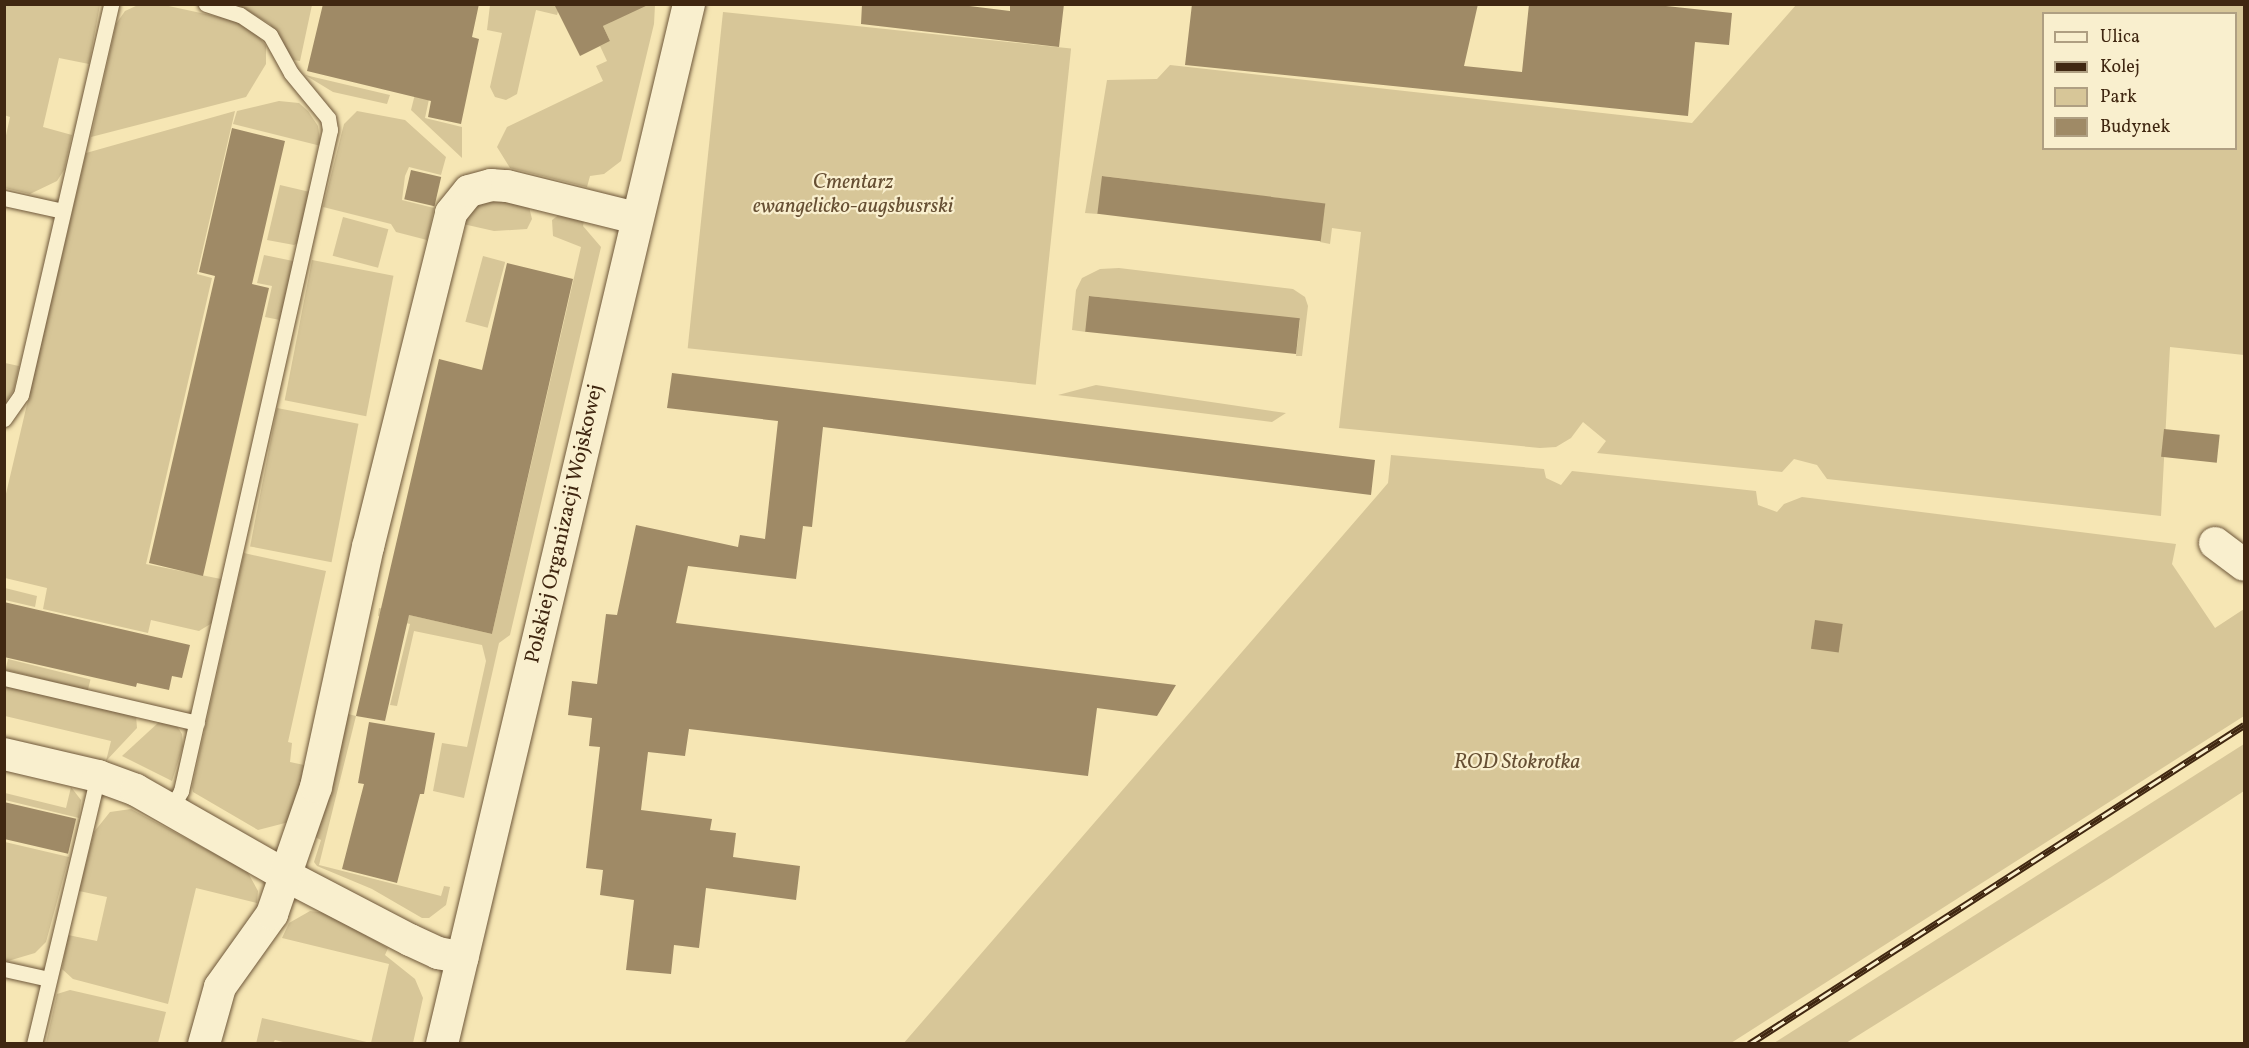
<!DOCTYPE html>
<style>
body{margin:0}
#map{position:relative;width:2249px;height:1048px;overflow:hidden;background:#f6e6b4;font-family:Vollkorn,serif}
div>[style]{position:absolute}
.green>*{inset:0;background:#d7c698;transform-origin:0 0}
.building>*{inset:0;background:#9f8a66;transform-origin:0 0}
.roads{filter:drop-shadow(0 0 2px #6e573a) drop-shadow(0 0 2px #6e573a)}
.lane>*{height:15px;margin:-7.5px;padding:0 7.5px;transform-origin:7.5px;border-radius:7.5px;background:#f9efce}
.street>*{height:32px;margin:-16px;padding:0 16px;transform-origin:16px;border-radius:16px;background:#f9efce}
.rail>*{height:7px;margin-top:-3.5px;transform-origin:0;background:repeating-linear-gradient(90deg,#f9efce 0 14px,#402711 0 28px);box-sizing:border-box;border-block:2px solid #402711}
span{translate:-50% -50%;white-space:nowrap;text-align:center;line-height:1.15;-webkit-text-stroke:4.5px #f9efce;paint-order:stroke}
.park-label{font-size:21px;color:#664f33;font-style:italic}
.street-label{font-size:21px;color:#402711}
.frame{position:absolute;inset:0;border:6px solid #402711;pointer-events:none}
.legend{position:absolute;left:2042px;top:12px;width:195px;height:138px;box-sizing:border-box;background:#f9efce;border:2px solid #af9f82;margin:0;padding:8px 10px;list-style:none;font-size:18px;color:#402711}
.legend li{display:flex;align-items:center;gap:12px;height:30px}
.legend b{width:30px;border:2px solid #af9f82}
</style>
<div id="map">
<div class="green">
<i style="clip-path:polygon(5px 4px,100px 5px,89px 64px,59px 58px,43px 127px,72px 135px,64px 170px,57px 181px,30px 194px,5px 188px,5px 140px,10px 117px,4px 115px)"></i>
<i style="clip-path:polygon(138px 5px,164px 5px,233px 20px,257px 34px,266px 46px,266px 64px,246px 97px,91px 137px,116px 24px,125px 11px)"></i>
<i style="clip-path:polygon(238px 5px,312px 5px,300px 61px,293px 60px,270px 24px)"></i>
<i style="clip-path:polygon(490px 5px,560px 5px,557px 15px,536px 10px,517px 94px,506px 100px,495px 97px,490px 87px,502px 33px,487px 30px)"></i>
<i style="clip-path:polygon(606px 5px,655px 5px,654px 24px,621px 161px,604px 174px,590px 176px,587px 187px,510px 168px,497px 147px,507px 127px,603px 81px,596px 66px,607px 61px,600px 46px,610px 41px,603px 26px,611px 22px)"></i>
<i style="clip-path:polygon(evenodd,1796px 5px,2244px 5px,2244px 355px,2170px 347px,2161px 516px,1827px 479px,1817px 465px,1794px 459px,1782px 472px,1597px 453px,1606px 441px,1583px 422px,1571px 438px,1556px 447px,1540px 448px,1339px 428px,1361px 232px,1332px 228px,1330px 244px,1320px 242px,1325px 204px,1103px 176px,1098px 214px,1085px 213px,1107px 80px,1157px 79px,1170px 65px,1692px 123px,1796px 5px,2044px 14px,2236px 14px,2236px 148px,2044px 148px,2044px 14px)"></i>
<i style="left:723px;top:12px;width:350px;height:338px;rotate:6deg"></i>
<i style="clip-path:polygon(439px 52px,425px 118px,462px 127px,462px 158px,411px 110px,418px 82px)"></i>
<i style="clip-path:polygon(305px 75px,390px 95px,387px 104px,333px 92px)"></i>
<i style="clip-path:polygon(279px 101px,299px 103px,308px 111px,318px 126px,321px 146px,233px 124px,237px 111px)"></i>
<i style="clip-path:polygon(235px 111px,197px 274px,212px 278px,146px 564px,221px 579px,212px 623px,199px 631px,151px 620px,148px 633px,43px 609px,47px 588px,5px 578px,5px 498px,86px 153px)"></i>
<i style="clip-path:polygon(357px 111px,405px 120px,446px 157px,441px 175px,409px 167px,405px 176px,402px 200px,434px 208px,427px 240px,396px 232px,391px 224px,323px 207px,344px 124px)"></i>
<i style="clip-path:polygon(280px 185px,310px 192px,298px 243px,294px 245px,267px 240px)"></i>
<i style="clip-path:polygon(494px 199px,529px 207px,532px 219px,527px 229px,494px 231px,463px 224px,474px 206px)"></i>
<i style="clip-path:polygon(560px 214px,584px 221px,583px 226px,601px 247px,510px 635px,499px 643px,464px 798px,433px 791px,442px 743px,467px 747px,486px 661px,482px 645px,414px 631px,397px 706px,390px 705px,410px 624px,378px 616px,379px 608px,492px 634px,581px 247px,553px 236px,552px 220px)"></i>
<i style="left:343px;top:217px;width:47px;height:40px;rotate:15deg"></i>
<i style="clip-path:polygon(264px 255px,293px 261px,280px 320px,265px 317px,272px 286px,257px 283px)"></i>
<i style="left:483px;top:256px;width:23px;height:68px;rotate:15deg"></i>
<i style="left:312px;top:260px;width:83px;height:143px;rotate:11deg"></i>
<i style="clip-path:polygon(1119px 268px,1293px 289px,1305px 297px,1308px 306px,1302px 356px,1296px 356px,1300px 320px,1090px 296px,1086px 332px,1072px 330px,1076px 290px,1082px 278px,1100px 269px)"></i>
<i style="clip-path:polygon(5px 363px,19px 366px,14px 389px,5px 404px)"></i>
<i style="clip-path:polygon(1096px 385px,1286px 413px,1272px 422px,1058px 395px)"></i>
<i style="left:277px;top:408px;width:83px;height:141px;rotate:11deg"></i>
<i style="clip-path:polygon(1391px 455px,1544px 469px,1546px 478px,1561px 485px,1572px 471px,1756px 491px,1758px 505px,1777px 512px,1784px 504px,1802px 497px,2176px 544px,2172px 564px,2215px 628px,2244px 609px,2244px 716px,1731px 1043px,903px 1044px,1376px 497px,1388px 483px)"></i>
<i style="clip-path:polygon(244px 553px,326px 571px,288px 742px,292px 743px,290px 762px,304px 765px,310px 747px,302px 784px,289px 822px,258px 830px,193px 792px,192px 787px)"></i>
<i style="clip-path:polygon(5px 588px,37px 596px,35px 607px,5px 600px)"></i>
<i style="left:8px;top:659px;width:85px;height:11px;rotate:14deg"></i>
<i style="clip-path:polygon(5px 684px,136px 716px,137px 728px,106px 761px,111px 741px,5px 716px)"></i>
<i style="clip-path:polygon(348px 714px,356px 716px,319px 865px,441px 896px,444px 886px,450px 887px,446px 905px,429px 918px,422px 918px,372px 889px,317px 866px,314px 862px,321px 840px,313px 836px)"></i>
<i style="clip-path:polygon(159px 722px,177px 726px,182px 734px,183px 746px,172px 781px,122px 756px)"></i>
<i style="clip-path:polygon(2244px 744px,2244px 791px,2110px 878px,1846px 1043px,1774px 1043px)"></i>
<i style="clip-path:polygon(71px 787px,81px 800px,79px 818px,5px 800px,5px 793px,66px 808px)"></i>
<i style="clip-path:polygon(131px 809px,247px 871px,258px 891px,257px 903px,196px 888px,168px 1004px,73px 979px,62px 969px,68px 935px,97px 941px,107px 897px,79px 891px,94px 832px,110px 812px)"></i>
<i style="clip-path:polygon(5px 842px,69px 857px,46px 942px,35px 953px,8px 961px,4px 960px)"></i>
<i style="clip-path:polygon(310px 911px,326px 913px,388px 948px,385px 955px,415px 979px,423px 998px,413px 1043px,291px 1044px,275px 1040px,273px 1043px,256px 1044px,262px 1018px,371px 1043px,389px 964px,282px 938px,289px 923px)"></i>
<i style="clip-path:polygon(70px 990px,166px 1012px,158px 1043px,46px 1043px,57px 994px)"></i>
</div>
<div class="building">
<i style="clip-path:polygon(323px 4px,479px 4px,472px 37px,479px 39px,461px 124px,428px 117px,431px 101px,307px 71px)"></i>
<i style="clip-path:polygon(554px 4px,650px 4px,603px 26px,610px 41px,580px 56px)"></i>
<i style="clip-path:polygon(862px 4px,953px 4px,1010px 11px,1010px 4px,1064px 4px,1059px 47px,861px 24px)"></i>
<i style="clip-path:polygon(1192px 4px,1478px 4px,1464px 66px,1522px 72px,1529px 4px,1647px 4px,1732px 13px,1729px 45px,1695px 42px,1688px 116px,1185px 65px)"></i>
<i style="clip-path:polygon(232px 128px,285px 141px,252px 284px,269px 288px,203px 576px,149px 563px,215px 276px,199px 272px)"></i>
<i style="left:411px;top:170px;width:31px;height:30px;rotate:13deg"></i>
<i style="left:1102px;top:176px;width:225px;height:38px;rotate:7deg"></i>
<i style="clip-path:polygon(507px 263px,573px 279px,492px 634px,409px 615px,385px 721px,356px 716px,439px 359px,482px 370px)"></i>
<i style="left:1089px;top:296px;width:212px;height:36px;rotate:6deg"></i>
<i style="clip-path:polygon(672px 373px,1375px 460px,1371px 495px,823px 427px,812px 527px,803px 526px,796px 579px,688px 566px,676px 623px,1176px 685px,1157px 716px,1097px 708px,1088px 776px,689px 729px,685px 756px,648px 752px,641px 810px,712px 819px,710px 830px,736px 833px,733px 857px,800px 866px,796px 900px,706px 888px,699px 948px,674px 945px,671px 974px,626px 970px,634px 900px,600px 895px,603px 870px,586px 868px,600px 747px,589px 746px,592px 718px,568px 715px,572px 681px,597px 684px,606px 614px,617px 615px,636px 525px,738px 547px,740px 535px,765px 539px,778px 421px,667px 408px)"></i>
<i style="left:2164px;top:429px;width:56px;height:28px;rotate:6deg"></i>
<i style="clip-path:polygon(4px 602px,190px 645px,182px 678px,172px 676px,169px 690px,137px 683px,136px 687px,4px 657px)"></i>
<i style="left:1815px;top:620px;width:28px;height:29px;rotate:8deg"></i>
<i style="clip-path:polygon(369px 722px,435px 733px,424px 794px,420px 794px,397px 883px,342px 869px,364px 784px,358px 783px)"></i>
<i style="left:4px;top:802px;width:74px;height:36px;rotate:13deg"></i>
</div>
<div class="roads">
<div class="lane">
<i style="left:4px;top:198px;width:60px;rotate:12.4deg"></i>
<i style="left:4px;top:419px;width:29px;rotate:-55deg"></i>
<i style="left:21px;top:395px;width:401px;rotate:-77deg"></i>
<i style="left:4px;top:678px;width:198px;rotate:13.1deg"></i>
<i style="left:171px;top:809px;width:21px;rotate:-61deg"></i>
<i style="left:181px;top:791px;width:678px;rotate:-77.3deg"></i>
<i style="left:330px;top:130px;width:12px;rotate:-99deg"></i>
<i style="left:328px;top:118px;width:58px;rotate:-129.4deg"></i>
<i style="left:291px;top:73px;width:43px;rotate:-118.9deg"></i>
<i style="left:270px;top:35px;width:36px;rotate:-146deg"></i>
<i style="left:240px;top:15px;width:36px;rotate:-162deg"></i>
<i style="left:4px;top:969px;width:46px;rotate:12.5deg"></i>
<i style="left:34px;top:1044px;width:276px;rotate:-76.6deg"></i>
</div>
<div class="street">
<i style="left:2215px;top:543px;width:36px;rotate:37deg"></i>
<i style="left:4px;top:754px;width:97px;rotate:13.2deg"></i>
<i style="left:98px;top:776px;width:40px;rotate:20.2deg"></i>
<i style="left:136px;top:790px;width:172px;rotate:29.7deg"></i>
<i style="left:285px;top:875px;width:141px;rotate:27.5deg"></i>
<i style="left:410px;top:940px;width:31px;rotate:25deg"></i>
<i style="left:438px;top:953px;width:25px;rotate:11deg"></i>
<i style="left:204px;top:1044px;width:59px;rotate:-74.3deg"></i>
<i style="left:220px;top:987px;width:90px;rotate:-54.5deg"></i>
<i style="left:272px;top:914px;width:134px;rotate:-70.9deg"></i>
<i style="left:316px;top:787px;width:246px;rotate:-77.8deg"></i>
<i style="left:368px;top:547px;width:344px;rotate:-76deg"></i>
<i style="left:451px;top:213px;width:28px;rotate:-51deg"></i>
<i style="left:469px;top:191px;width:23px;rotate:-15deg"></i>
<i style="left:491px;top:185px;width:16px;rotate:4deg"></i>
<i style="left:507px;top:186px;width:133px;rotate:13.9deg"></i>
<i style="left:442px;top:1044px;width:1069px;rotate:-76.64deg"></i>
</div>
</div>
<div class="rail">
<i style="left:1749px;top:1044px;width:589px;rotate:-32.8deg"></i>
</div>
<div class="park-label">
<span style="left:853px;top:195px">Cmentarz<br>ewangelicko-augsbusrski</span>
<span style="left:1517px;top:763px">ROD Stokrotka</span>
</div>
<div class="street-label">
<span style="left:565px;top:524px;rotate:-77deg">Polskiej Organizacji Wojskowej</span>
</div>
<div class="frame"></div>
<ul class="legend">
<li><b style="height:8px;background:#f9efce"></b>Ulica</li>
<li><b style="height:8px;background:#402711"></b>Kolej</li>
<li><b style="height:16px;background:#d7c698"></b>Park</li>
<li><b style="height:16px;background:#9f8a66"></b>Budynek</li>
</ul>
</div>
